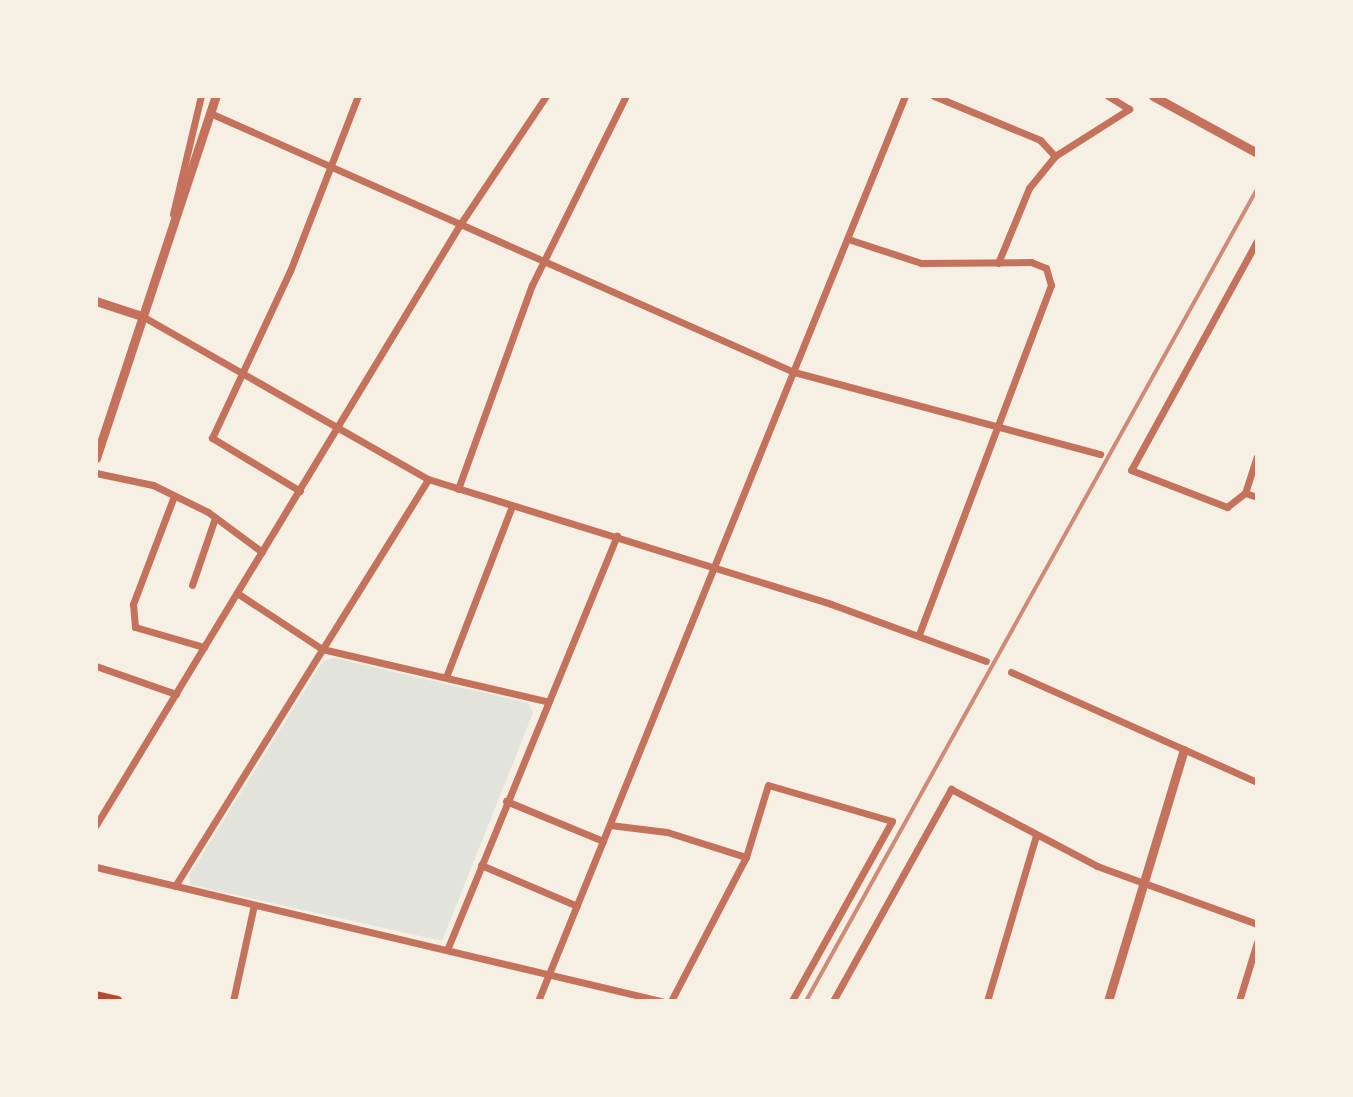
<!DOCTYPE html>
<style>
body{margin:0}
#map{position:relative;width:1353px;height:1097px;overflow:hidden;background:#f6efe4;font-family:Ubuntu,sans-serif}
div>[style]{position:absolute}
.green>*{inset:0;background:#e2e4dc}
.minor>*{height:7px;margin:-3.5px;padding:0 3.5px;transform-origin:3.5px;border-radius:3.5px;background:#c5725c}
.tertiary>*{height:9px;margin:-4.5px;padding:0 4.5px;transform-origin:4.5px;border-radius:4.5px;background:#c5725c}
.secondary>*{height:10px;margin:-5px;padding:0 5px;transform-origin:5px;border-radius:5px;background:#b5482f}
.rail>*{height:4px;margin:-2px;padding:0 2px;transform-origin:2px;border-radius:2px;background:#cf8b77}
span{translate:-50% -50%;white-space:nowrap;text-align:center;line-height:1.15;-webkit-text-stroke:7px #f6efe4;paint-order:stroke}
.frame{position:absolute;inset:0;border:98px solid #f6efe4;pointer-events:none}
</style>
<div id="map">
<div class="green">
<i style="clip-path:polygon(334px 658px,528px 703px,533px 713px,442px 941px,191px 885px,189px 876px,323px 661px)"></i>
</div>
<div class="minor">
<i style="left:934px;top:96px;width:115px;rotate:22.5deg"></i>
<i style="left:1040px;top:140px;width:22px;rotate:47deg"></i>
<i style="left:210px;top:113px;width:639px;rotate:23.92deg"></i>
<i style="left:794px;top:372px;width:317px;rotate:15deg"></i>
<i style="left:173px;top:214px;width:121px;rotate:-76.7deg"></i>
<i style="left:848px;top:239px;width:77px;rotate:18.2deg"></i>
<i style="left:921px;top:263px;width:110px;rotate:-0.5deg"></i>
<i style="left:1031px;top:262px;width:16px;rotate:22deg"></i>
<i style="left:1046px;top:268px;width:18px;rotate:74deg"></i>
<i style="left:1051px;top:285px;width:374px;rotate:110.7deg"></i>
<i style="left:1257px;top:241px;width:261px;rotate:118.8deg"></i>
<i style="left:1131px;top:470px;width:103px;rotate:21.1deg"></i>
<i style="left:1227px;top:507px;width:23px;rotate:-38deg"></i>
<i style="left:1245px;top:493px;width:13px;rotate:18deg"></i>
<i style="left:998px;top:263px;width:81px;rotate:-67.5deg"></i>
<i style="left:1029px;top:188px;width:41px;rotate:-50.9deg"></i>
<i style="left:1055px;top:156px;width:88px;rotate:-32.4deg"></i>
<i style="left:1129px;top:109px;width:25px;rotate:-148deg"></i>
<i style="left:142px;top:316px;width:329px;rotate:29.7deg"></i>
<i style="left:428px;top:479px;width:422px;rotate:17.2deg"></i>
<i style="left:831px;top:604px;width:165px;rotate:20.2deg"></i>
<i style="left:96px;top:473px;width:58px;rotate:11.9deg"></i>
<i style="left:153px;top:485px;width:61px;rotate:26.1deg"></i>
<i style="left:208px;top:512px;width:67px;rotate:36.5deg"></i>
<i style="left:458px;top:489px;width:217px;rotate:-70.1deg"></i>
<i style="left:532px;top:285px;width:211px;rotate:-63.6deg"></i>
<i style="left:300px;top:491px;width:103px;rotate:-148.9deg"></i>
<i style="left:212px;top:438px;width:184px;rotate:-65deg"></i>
<i style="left:290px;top:271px;width:188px;rotate:-68.8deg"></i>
<i style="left:1245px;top:493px;width:38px;rotate:-72deg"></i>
<i style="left:174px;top:496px;width:116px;rotate:110.8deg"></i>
<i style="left:133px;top:604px;width:23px;rotate:85deg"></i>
<i style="left:135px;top:627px;width:72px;rotate:16.2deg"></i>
<i style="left:192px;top:585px;width:71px;rotate:-71.1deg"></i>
<i style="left:237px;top:593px;width:102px;rotate:33.4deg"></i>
<i style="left:322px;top:649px;width:230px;rotate:13.1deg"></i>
<i style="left:96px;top:666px;width:85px;rotate:19.3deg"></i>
<i style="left:1011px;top:672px;width:269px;rotate:24.1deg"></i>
<i style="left:446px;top:677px;width:183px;rotate:-68.9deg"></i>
<i style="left:506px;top:801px;width:105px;rotate:22.4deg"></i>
<i style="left:96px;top:825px;width:700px;rotate:-58.78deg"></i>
<i style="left:459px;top:226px;width:156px;rotate:-56.2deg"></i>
<i style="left:610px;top:825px;width:57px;rotate:7deg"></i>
<i style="left:667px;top:832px;width:83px;rotate:17.6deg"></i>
<i style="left:481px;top:865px;width:104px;rotate:23.1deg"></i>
<i style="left:96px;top:867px;width:581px;rotate:13.34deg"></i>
<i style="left:175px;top:886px;width:479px;rotate:-58.1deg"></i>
<i style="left:447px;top:950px;width:448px;rotate:-67.7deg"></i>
<i style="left:233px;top:1001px;width:98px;rotate:-77.7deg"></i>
<i style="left:538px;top:1001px;width:977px;rotate:-67.93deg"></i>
<i style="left:671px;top:1001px;width:162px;rotate:-62.5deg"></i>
<i style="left:746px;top:857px;width:75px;rotate:-73deg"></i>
<i style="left:768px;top:785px;width:129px;rotate:16.2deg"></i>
<i style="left:892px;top:821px;width:206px;rotate:119.1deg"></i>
<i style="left:833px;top:1001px;width:243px;rotate:-60.9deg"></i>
<i style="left:951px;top:789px;width:165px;rotate:27.8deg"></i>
<i style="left:1097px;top:866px;width:170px;rotate:19.9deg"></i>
<i style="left:987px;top:1001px;width:172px;rotate:-73.5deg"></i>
<i style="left:1239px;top:1001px;width:62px;rotate:-73deg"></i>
</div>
<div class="tertiary">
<i style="left:1153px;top:96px;width:119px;rotate:28.7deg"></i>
<i style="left:96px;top:301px;width:48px;rotate:18.1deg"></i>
<i style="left:96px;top:458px;width:381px;rotate:-71.7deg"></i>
<i style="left:1108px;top:1001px;width:262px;rotate:-73.2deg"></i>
</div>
<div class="secondary">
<i style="left:96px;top:996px;width:22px;rotate:13deg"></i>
</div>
<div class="rail">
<i style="left:806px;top:1001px;width:929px;rotate:-60.95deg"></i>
</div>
<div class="frame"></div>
</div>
